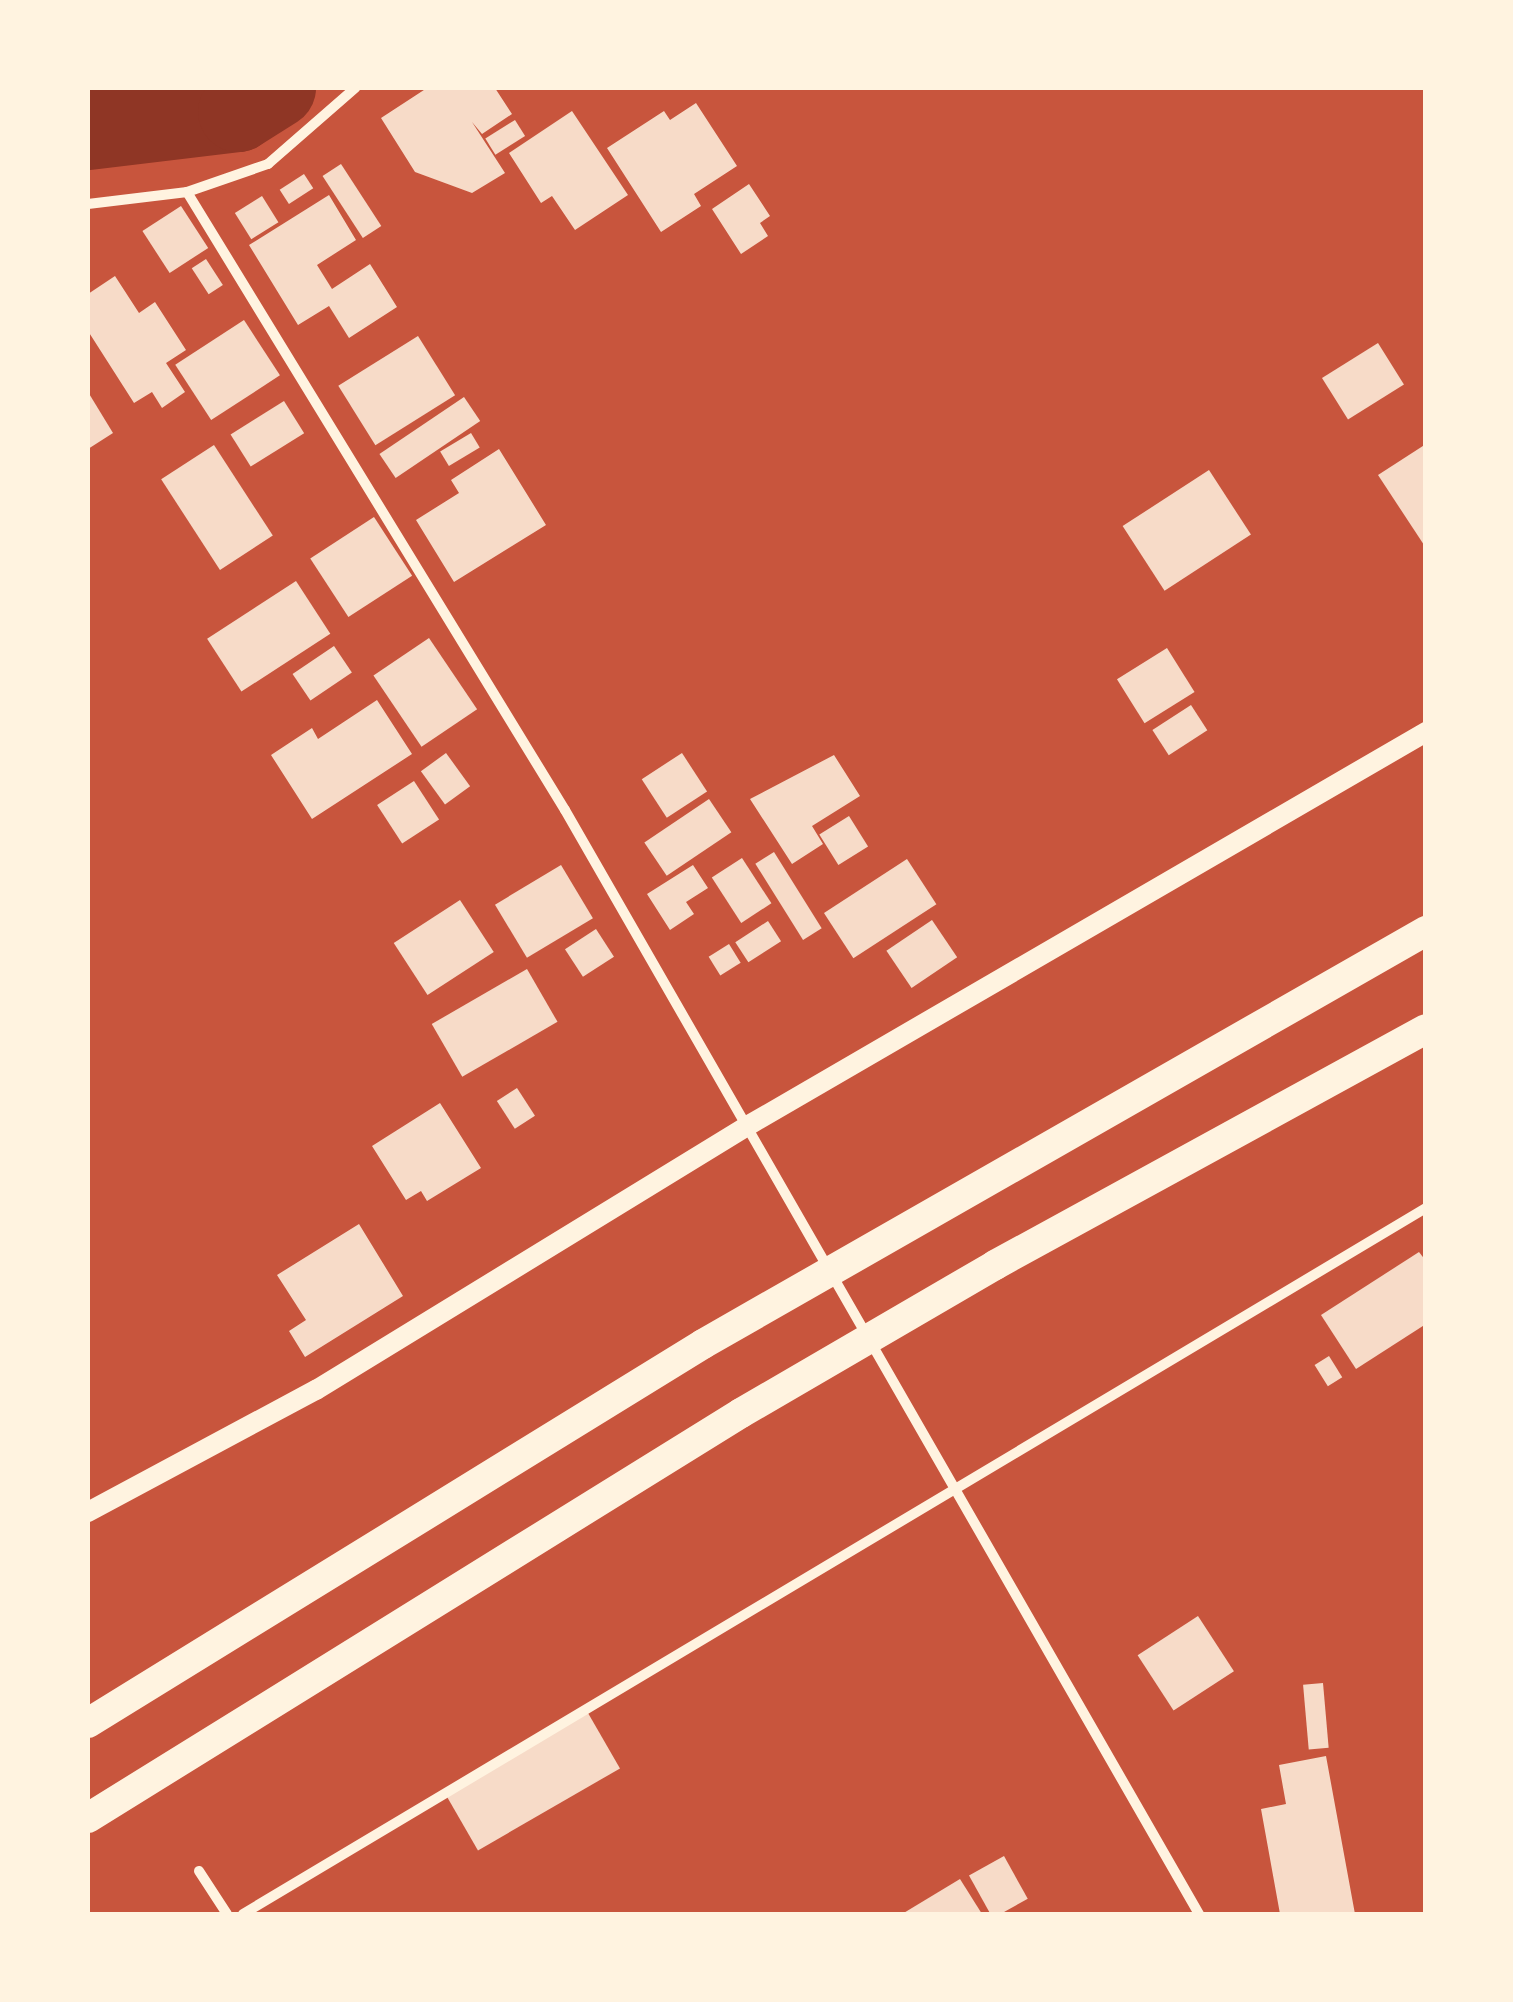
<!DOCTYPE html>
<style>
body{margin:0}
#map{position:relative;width:1513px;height:2002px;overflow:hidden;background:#c8553d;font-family:Karla,sans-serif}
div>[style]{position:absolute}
.river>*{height:80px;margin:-40px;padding:0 40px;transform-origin:40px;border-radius:40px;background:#8f3625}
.building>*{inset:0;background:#f7dbc8;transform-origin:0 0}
.minor>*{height:10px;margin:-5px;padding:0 5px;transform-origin:5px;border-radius:5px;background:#fff3e0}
.secondary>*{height:20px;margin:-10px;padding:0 10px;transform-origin:10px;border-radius:10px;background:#fff3e0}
.motorway>*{height:30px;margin:-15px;padding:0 15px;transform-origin:15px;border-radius:15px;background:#fff3e0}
span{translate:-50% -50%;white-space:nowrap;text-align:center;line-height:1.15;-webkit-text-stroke:8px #fff3e0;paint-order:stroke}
.frame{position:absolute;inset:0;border:90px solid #fff3e0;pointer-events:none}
</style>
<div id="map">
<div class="river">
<i style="left:88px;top:130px;width:151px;rotate:-6.8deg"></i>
<i style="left:238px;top:112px;width:45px;rotate:-32.3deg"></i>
</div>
<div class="building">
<i style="clip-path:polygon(427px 88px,495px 88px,512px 114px,482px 134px,472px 122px,505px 173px,472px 193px,415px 172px,381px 118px)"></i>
<i style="clip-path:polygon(696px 103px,737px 166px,694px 194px,701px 206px,661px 232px,607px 148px,664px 111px,670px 120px)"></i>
<i style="clip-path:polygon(572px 111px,628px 195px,575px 230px,552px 196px,541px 203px,509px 153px)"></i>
<i style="left:515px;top:120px;width:19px;height:35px;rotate:58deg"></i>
<i style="left:341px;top:164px;width:74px;height:22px;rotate:57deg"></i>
<i style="left:304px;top:174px;width:17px;height:29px;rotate:57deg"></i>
<i style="clip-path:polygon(749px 184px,770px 216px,760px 223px,768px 236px,741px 254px,712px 209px)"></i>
<i style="clip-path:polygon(329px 195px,356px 240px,317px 265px,332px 289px,370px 264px,397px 307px,349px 338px,329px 306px,298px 325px,249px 245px)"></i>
<i style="left:262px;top:196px;width:31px;height:32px;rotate:58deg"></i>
<i style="left:181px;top:206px;width:50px;height:46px;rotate:57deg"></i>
<i style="left:206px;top:259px;width:31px;height:17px;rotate:57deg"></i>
<i style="clip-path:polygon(115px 276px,139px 313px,155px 302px,186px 350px,166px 363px,185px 392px,162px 408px,152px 392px,134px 403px,88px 331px,88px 294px)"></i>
<i style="left:244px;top:320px;width:66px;height:82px;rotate:57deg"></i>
<i style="left:418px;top:336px;width:70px;height:94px;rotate:58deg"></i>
<i style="left:1378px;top:343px;width:49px;height:66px;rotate:58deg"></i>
<i style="clip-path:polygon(88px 392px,113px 433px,88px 449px)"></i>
<i style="left:464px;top:397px;width:29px;height:102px;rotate:56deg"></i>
<i style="left:284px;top:401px;width:38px;height:63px;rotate:58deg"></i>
<i style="left:471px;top:433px;width:17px;height:36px;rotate:59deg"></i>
<i style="clip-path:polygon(1426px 444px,1426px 548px,1378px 475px)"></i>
<i style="left:214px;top:445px;width:108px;height:63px;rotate:57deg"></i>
<i style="clip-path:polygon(499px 449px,546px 525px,454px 582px,416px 520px,459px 493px,451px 480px)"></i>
<i style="left:1209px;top:470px;width:77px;height:103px;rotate:57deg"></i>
<i style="left:374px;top:517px;width:70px;height:76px;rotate:57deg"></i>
<i style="left:296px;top:581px;width:63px;height:106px;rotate:57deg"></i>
<i style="left:429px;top:638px;width:86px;height:67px;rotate:56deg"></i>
<i style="left:334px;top:646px;width:32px;height:50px;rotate:56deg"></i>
<i style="left:1167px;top:648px;width:52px;height:59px;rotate:58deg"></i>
<i style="clip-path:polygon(377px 700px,412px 754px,312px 819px,271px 755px,312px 728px,318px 739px)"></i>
<i style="left:1191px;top:705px;width:30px;height:46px;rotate:57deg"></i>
<i style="left:446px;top:753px;width:41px;height:31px;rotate:54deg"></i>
<i style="left:682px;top:753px;width:46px;height:48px;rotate:57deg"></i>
<i style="clip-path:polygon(834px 755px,860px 796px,812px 826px,823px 844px,792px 864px,750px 799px)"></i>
<i style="left:414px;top:781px;width:46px;height:44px;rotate:57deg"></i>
<i style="left:709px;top:799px;width:40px;height:78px;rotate:56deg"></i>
<i style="left:849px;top:816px;width:36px;height:35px;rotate:58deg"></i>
<i style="left:774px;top:852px;width:90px;height:22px;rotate:58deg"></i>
<i style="left:742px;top:858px;width:54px;height:36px;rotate:57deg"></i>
<i style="left:907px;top:859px;width:54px;height:99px;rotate:57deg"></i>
<i style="left:561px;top:865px;width:62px;height:77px;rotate:59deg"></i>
<i style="clip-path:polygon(693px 865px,708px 888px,686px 902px,694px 914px,670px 930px,647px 894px)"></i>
<i style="left:460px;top:900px;width:62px;height:79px;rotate:57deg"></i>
<i style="left:932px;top:920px;width:45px;height:55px;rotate:56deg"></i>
<i style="left:768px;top:921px;width:24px;height:39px;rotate:57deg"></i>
<i style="left:596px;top:929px;width:33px;height:37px;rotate:57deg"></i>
<i style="left:729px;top:944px;width:22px;height:24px;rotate:58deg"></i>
<i style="left:527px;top:969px;width:61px;height:110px;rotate:60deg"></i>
<i style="left:517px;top:1088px;width:33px;height:24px;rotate:57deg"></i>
<i style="clip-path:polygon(440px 1103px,481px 1168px,427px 1201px,421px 1191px,406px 1200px,372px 1146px)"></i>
<i style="clip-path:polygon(359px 1224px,403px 1296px,305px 1357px,289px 1331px,306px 1320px,277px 1275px)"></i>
<i style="clip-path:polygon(1419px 1252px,1426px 1261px,1426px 1324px,1356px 1369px,1321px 1315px)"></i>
<i style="left:1329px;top:1356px;width:25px;height:17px;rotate:58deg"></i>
<i style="left:1198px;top:1616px;width:66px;height:72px;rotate:57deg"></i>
<i style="left:1323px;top:1683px;width:65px;height:20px;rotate:85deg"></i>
<i style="left:588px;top:1713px;width:64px;height:164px;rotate:60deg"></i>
<i style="clip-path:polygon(1326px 1756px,1355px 1914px,1280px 1914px,1261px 1809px,1286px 1804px,1279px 1765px)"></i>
<i style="left:1004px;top:1856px;width:49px;height:40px;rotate:61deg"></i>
<i style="clip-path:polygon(960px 1879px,982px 1914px,902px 1914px)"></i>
</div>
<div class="minor">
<i style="left:187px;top:192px;width:724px;rotate:58.55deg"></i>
<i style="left:565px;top:810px;width:1273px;rotate:60.13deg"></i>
<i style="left:88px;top:204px;width:100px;rotate:-6.9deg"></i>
<i style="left:187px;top:192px;width:86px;rotate:-19.1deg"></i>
<i style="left:268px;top:164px;width:116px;rotate:-41.1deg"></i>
<i style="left:199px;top:1871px;width:51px;rotate:56.9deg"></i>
<i style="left:243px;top:1914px;width:1378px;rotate:-30.83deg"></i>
</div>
<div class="secondary">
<i style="left:88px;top:1512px;width:259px;rotate:-28.2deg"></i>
<i style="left:316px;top:1390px;width:508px;rotate:-31.47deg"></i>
<i style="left:749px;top:1125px;width:783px;rotate:-30.14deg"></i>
</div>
<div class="motorway">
<i style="left:88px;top:1723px;width:722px;rotate:-31.64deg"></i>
<i style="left:703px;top:1344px;width:833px;rotate:-29.74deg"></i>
<i style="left:88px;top:1818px;width:768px;rotate:-31.81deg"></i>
<i style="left:741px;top:1413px;width:294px;rotate:-30.2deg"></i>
<i style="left:995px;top:1265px;width:491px;rotate:-28.7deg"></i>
</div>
<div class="frame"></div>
</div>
